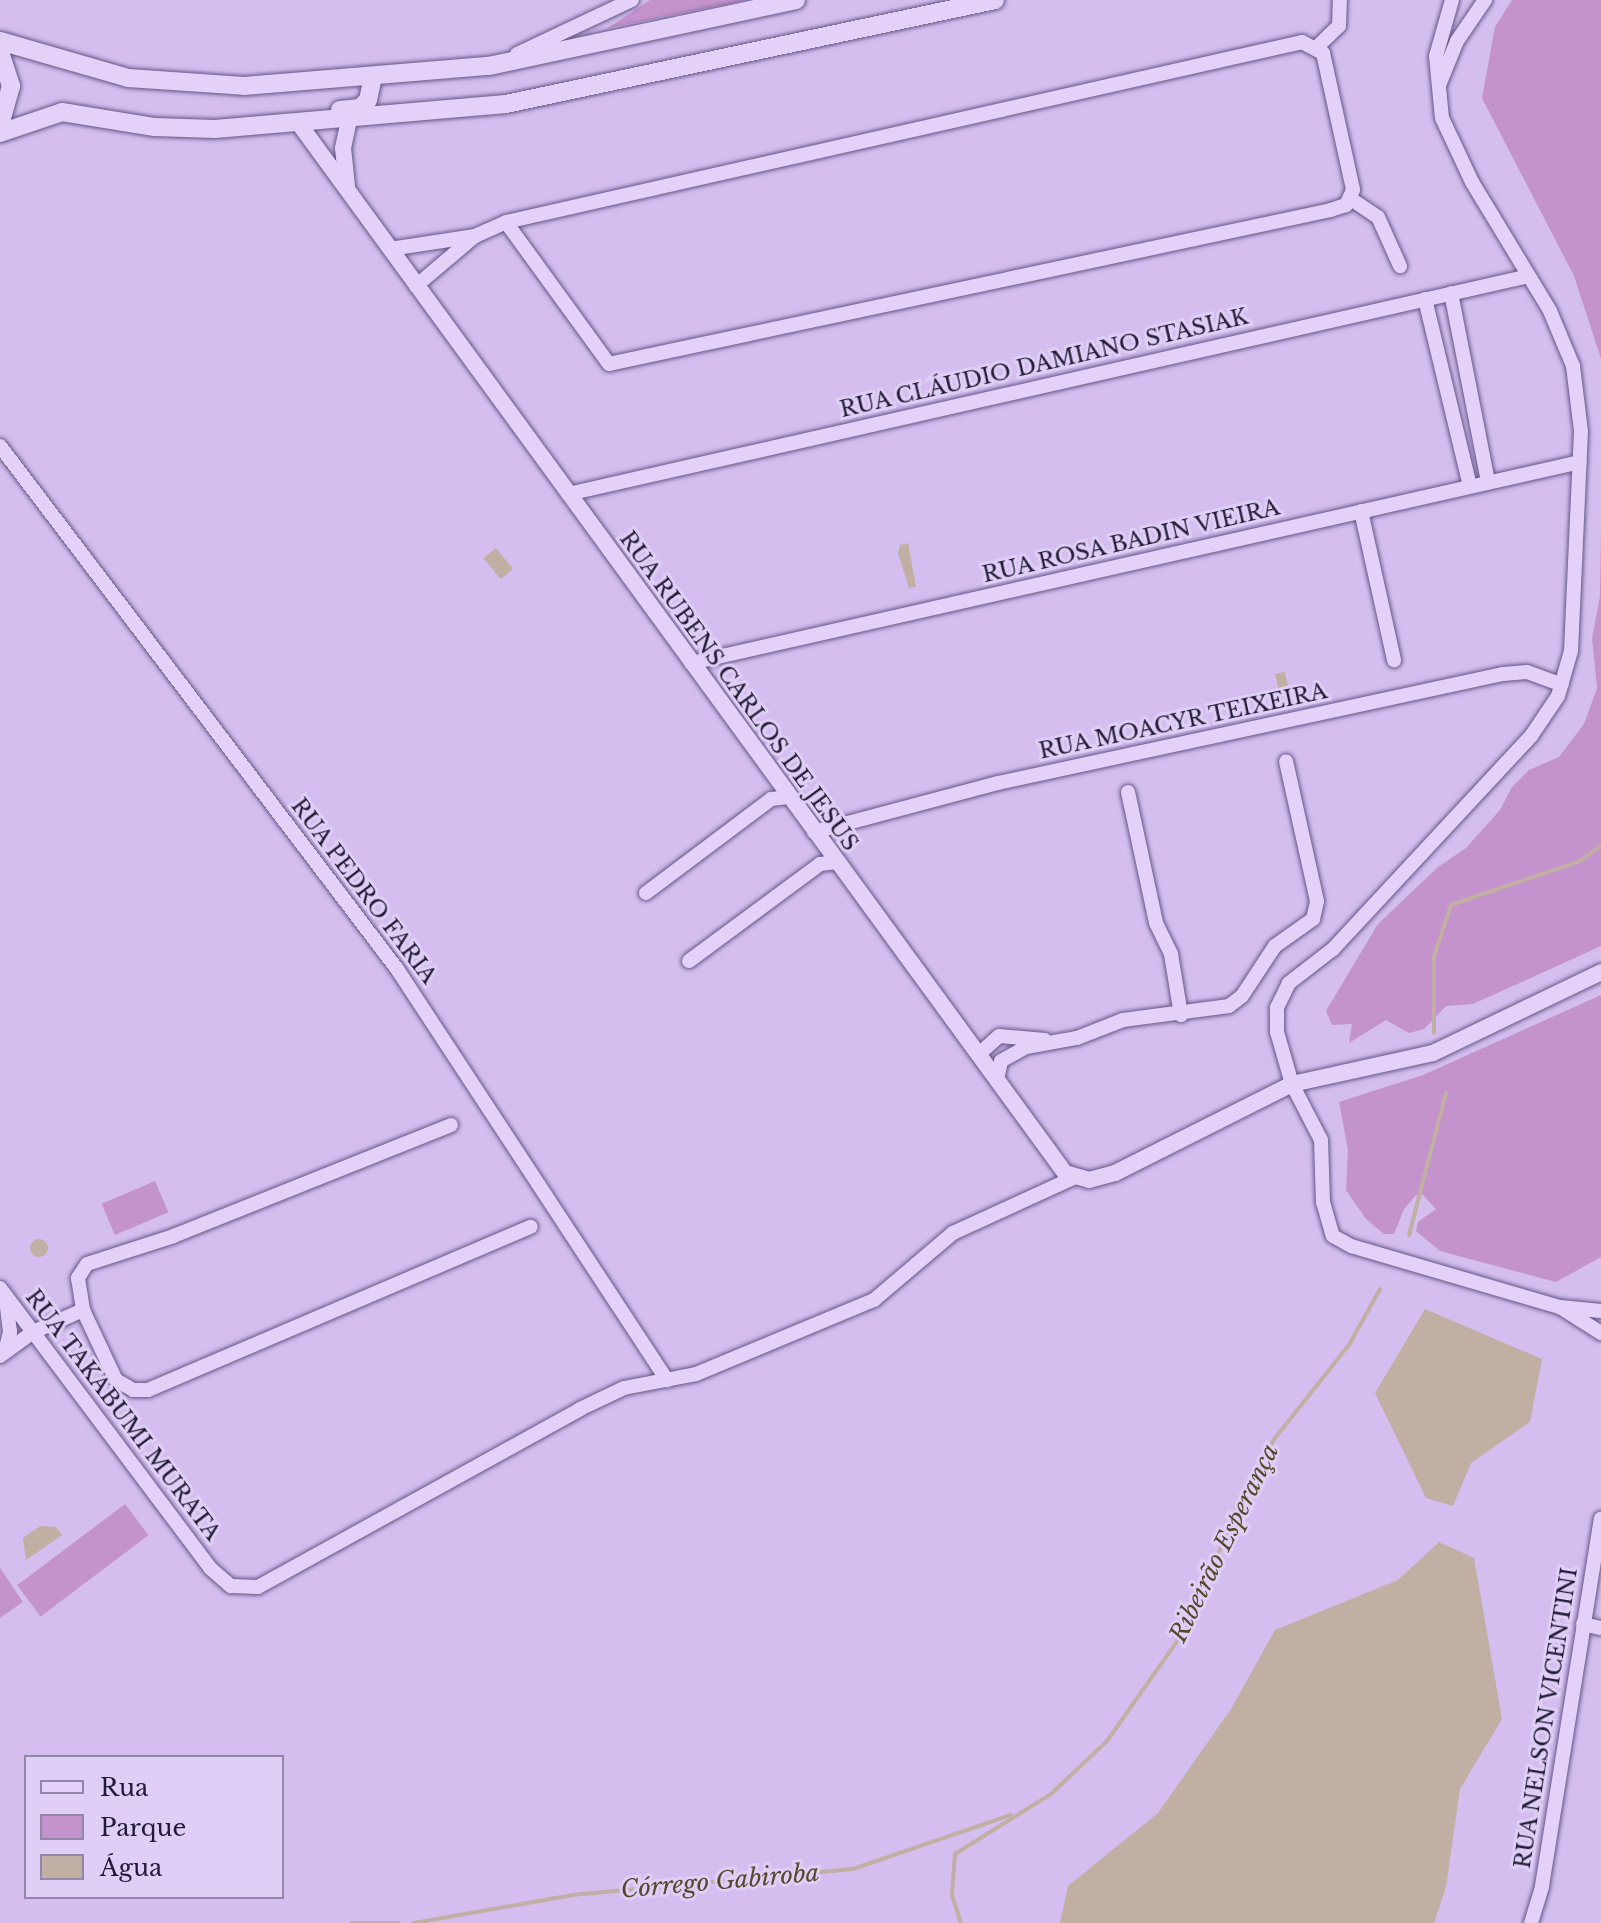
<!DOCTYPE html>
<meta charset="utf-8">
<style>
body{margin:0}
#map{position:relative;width:1601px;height:1923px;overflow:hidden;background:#d3beef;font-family:"Libre Baskerville",serif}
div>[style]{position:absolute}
.green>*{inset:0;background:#c492cd;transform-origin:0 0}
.water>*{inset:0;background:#c0afa2;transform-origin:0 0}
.round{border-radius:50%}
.stream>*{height:4px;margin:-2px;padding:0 2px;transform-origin:2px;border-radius:2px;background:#c0afa2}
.roads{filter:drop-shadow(0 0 2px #635787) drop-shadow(0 0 2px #635787)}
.minor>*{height:14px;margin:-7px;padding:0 7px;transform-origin:7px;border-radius:7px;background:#e3d1f9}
.tertiary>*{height:16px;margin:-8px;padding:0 8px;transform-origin:8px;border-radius:8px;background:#e3d1f9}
.secondary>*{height:18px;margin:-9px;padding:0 9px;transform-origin:9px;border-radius:9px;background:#e3d1f9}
span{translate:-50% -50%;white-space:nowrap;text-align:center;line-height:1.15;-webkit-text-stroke:6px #dfcef6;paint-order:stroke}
.street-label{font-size:22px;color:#211c36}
.water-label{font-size:24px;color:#56482a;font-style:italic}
.legend{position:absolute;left:24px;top:1755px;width:260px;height:144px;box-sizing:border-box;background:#dfcef6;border:2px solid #9387a9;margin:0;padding:10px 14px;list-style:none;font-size:24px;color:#211c36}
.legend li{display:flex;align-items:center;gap:16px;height:40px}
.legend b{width:40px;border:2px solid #9387a9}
</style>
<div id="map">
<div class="green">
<i style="clip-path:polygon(650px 0,746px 0,608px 28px)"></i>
<i style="clip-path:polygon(1512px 0,1601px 0,1601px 359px,1574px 276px,1482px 98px,1495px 27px)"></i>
<i style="clip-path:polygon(1601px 527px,1601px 946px,1473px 1004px,1446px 1006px,1424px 1029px,1409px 1033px,1386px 1020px,1349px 1043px,1352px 1024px,1332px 1025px,1326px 1011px,1378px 924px,1437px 868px,1466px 848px,1500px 810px,1512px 787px,1529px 770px,1559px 757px,1584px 724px,1597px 688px,1592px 638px,1600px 596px)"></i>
<i style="clip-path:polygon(1601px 995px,1601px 1257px,1556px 1282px,1440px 1251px,1416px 1231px,1418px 1222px,1436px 1209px,1423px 1195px,1416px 1195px,1404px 1209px,1394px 1234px,1384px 1234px,1366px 1219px,1346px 1190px,1348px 1150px,1339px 1102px,1423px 1075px)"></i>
<i style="left:155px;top:1181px;width:34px;height:58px;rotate:67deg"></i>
<i style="left:125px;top:1504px;width:39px;height:135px;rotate:53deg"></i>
<i style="clip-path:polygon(0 1568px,23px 1602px,0 1618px)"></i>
</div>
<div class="water">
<i style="clip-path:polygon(908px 543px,916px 587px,909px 588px,898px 553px,900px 545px)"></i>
<i style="left:496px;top:548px;width:27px;height:16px;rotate:51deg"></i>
<i style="left:1285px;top:672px;width:24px;height:10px;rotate:78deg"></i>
<i class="round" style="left:30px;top:1239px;width:18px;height:18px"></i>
<i style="clip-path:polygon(1425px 1309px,1542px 1359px,1530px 1422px,1471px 1463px,1453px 1506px,1426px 1498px,1375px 1393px)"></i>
<i style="clip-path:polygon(40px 1526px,56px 1527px,62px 1535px,26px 1560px,23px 1538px)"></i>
<i style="clip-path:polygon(1439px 1542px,1474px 1558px,1502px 1719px,1460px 1789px,1446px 1887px,1434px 1923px,1060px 1923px,1068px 1886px,1158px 1813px,1231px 1709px,1275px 1630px,1398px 1580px)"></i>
</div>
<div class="stream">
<i style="left:1434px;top:1033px;width:77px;rotate:-90deg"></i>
<i style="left:1434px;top:956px;width:54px;rotate:-71.6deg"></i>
<i style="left:1451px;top:905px;width:136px;rotate:-18.8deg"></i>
<i style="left:1580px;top:861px;width:26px;rotate:-36deg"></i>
<i style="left:1409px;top:1235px;width:147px;rotate:-75.4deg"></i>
<i style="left:352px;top:1923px;width:46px"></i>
<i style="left:414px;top:1923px;width:160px;rotate:-10deg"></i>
<i style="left:572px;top:1895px;width:282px;rotate:-5.3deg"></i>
<i style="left:853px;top:1869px;width:167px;rotate:-18.9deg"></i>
<i style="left:961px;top:1923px;width:29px;rotate:-108deg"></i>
<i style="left:952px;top:1895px;width:41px;rotate:-85.8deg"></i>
<i style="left:955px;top:1854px;width:113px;rotate:-32deg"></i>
<i style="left:1051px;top:1794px;width:77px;rotate:-43.4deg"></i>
<i style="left:1107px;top:1741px;width:144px;rotate:-54.9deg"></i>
<i style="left:1190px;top:1623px;width:133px;rotate:-67.9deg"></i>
<i style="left:1240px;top:1500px;width:71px;rotate:-60.6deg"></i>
<i style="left:1275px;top:1438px;width:119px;rotate:-51.5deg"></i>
<i style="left:1349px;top:1345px;width:64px;rotate:-61deg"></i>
</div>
<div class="roads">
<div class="minor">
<i style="left:1452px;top:0;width:58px;rotate:105.9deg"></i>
<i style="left:1436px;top:56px;width:62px;rotate:84.5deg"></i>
<i style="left:1442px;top:118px;width:71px;rotate:64.9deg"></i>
<i style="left:1472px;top:182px;width:151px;rotate:58.8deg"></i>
<i style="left:1550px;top:311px;width:60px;rotate:67.3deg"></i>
<i style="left:1573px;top:366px;width:65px;rotate:83deg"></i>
<i style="left:1581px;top:431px;width:220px;rotate:92.6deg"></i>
<i style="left:1571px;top:651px;width:47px;rotate:106.1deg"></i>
<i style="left:1558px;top:696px;width:48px;rotate:124deg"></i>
<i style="left:1531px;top:736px;width:291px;rotate:132.9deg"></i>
<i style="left:1333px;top:949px;width:56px;rotate:142.3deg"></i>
<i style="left:1289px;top:983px;width:28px;rotate:116deg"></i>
<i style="left:1277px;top:1008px;width:24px;rotate:90deg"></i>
<i style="left:1277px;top:1032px;width:54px;rotate:73.9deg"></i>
<i style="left:1292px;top:1084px;width:63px;rotate:62.6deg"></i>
<i style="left:1321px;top:1140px;width:62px;rotate:88.2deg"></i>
<i style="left:1323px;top:1202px;width:35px;rotate:74deg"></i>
<i style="left:1333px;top:1236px;width:21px;rotate:29deg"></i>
<i style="left:1351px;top:1246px;width:218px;rotate:16.3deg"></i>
<i style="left:1560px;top:1307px;width:41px;rotate:5.6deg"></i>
<i style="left:1318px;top:46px;width:29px;rotate:-44deg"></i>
<i style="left:1339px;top:26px;width:26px;rotate:-88deg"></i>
<i style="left:517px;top:54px;width:127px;rotate:-25.2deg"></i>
<i style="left:1440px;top:83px;width:45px;rotate:-68deg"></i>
<i style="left:1457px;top:41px;width:50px;rotate:-55.7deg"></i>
<i style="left:1351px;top:199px;width:32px;rotate:34deg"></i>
<i style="left:1378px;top:217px;width:54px;rotate:65.8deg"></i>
<i style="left:390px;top:249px;width:86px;rotate:-8.7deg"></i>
<i style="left:475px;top:236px;width:34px;rotate:-24deg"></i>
<i style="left:506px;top:222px;width:816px;rotate:-12.74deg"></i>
<i style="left:1302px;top:42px;width:24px;rotate:28deg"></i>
<i style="left:1323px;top:53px;width:140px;rotate:77.6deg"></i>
<i style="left:1353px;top:190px;width:17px;rotate:115deg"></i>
<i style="left:1346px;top:205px;width:16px;rotate:162deg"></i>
<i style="left:1331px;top:210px;width:738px;rotate:167.96deg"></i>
<i style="left:609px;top:364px;width:175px;rotate:-126deg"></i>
<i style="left:416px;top:286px;width:77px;rotate:-40.3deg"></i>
<i style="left:1451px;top:293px;width:193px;rotate:78.9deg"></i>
<i style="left:1425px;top:299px;width:192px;rotate:76.5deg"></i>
<i style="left:0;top:446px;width:657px;rotate:52.8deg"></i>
<i style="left:397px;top:969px;width:492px;rotate:56.7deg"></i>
<i style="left:568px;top:494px;width:985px;rotate:-12.78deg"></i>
<i style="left:1361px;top:511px;width:153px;rotate:77.5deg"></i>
<i style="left:691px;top:663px;width:911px;rotate:-12.74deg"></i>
<i style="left:1128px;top:792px;width:134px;rotate:77.9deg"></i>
<i style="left:1156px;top:923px;width:34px;rotate:64deg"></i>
<i style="left:1171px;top:954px;width:62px;rotate:80.7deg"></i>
<i style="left:814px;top:832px;width:190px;rotate:-14.9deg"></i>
<i style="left:998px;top:783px;width:517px;rotate:-12.18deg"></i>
<i style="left:1503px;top:674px;width:24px;rotate:-5deg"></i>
<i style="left:1527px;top:672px;width:37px;rotate:20deg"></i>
<i style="left:646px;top:893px;width:156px;rotate:-36.9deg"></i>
<i style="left:771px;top:799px;width:18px;rotate:-6deg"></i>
<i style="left:689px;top:961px;width:163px;rotate:-36.5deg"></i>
<i style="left:820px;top:864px;width:17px;rotate:-7deg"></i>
<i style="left:979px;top:1054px;width:27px;rotate:-42deg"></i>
<i style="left:999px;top:1036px;width:46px;rotate:5deg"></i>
<i style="left:997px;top:1079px;width:18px;rotate:-77deg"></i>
<i style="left:1001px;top:1061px;width:29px;rotate:-29deg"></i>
<i style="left:1026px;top:1047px;width:52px;rotate:-10deg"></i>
<i style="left:1077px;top:1038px;width:49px;rotate:-21.4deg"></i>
<i style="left:1123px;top:1020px;width:107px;rotate:-7.5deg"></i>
<i style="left:1229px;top:1006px;width:16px;rotate:-38deg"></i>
<i style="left:1242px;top:996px;width:60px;rotate:-56.6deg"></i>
<i style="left:1275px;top:946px;width:47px;rotate:-35.4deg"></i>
<i style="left:1313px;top:919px;width:18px;rotate:-77deg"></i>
<i style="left:1317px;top:901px;width:143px;rotate:-102.5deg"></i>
<i style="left:451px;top:1125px;width:298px;rotate:158.2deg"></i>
<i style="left:174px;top:1236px;width:91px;rotate:162.2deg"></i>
<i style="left:87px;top:1264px;width:17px;rotate:123deg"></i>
<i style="left:78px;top:1278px;width:32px;rotate:81deg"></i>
<i style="left:83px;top:1310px;width:77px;rotate:64.8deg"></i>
<i style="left:116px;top:1380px;width:20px;rotate:30deg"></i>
<i style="left:133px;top:1390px;width:15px"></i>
<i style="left:148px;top:1390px;width:416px;rotate:-23.1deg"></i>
<i style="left:0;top:1288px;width:350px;rotate:53.1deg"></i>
<i style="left:210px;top:1568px;width:28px;rotate:41deg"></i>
<i style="left:231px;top:1586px;width:27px;rotate:2deg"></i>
<i style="left:258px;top:1587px;width:368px;rotate:-28.9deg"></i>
<i style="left:580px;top:1409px;width:49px;rotate:-25.5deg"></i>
<i style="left:624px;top:1388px;width:73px;rotate:-11deg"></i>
<i style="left:696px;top:1374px;width:193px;rotate:-22.6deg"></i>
<i style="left:874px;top:1300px;width:104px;rotate:-40.3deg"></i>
<i style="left:953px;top:1233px;width:132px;rotate:-24.6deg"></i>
<i style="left:1560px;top:1307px;width:49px;rotate:32.4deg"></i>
<i style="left:5px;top:1352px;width:21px;rotate:-76deg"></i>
<i style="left:10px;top:1332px;width:33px;rotate:-97deg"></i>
<i style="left:0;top:1356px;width:41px;rotate:-36deg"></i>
<i style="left:33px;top:1332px;width:55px;rotate:-23.7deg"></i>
<i style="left:1583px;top:1624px;width:18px;rotate:13deg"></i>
<i style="left:1531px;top:1923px;width:39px;rotate:-73deg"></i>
<i style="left:1542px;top:1886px;width:372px;rotate:-80.9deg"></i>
</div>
<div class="tertiary">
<i style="left:300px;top:125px;width:1298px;rotate:53.87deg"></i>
<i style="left:1065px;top:1173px;width:25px;rotate:16deg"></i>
<i style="left:1089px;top:1180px;width:27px;rotate:-15deg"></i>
<i style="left:1115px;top:1173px;width:198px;rotate:-26.7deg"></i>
<i style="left:1292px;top:1084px;width:144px;rotate:-12.4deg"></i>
<i style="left:1433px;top:1053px;width:187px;rotate:-25.7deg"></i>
<i style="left:347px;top:186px;width:38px;rotate:-96deg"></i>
<i style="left:343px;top:148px;width:29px;rotate:-78deg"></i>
</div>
<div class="secondary">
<i style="left:0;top:41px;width:133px;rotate:16.1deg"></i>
<i style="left:128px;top:78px;width:116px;rotate:3.9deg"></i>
<i style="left:244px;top:86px;width:246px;rotate:-4.7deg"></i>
<i style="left:489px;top:66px;width:314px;rotate:-12.1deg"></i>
<i style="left:0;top:52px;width:36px;rotate:72deg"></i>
<i style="left:11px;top:86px;width:41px;rotate:105.8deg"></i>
<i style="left:340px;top:110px;width:20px;rotate:-6deg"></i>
<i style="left:360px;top:108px;width:11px;rotate:-45deg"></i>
<i style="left:368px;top:100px;width:24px;rotate:-78deg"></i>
<i style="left:0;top:133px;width:65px;rotate:-18.7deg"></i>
<i style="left:62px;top:112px;width:94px;rotate:9.2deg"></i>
<i style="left:155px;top:127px;width:60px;rotate:1.9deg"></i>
<i style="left:215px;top:129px;width:292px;rotate:-4.9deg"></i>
<i style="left:506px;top:104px;width:500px;rotate:-12deg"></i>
</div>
</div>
<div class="street-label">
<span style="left:1044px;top:363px;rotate:-13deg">RUA CLÁUDIO DAMIANO STASIAK</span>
<span style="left:1131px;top:541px;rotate:-13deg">RUA ROSA BADIN VIEIRA</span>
<span style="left:739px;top:691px;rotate:54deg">RUA RUBENS CARLOS DE JESUS</span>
<span style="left:1183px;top:721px;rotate:-12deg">RUA MOACYR TEIXEIRA</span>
<span style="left:364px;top:891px;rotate:53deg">RUA PEDRO FARIA</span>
<span style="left:123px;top:1415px;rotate:53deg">RUA TAKABUMI MURATA</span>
<span style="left:1546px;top:1718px;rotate:-81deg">RUA NELSON VICENTINI</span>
</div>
<div class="water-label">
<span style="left:1224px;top:1543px;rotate:-64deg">Ribeirão Esperança</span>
<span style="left:720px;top:1881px;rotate:-5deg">Córrego Gabiroba</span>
</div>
<ul class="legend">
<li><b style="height:10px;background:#e3d1f9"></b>Rua</li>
<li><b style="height:22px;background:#c492cd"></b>Parque</li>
<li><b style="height:22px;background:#c0afa2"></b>Água</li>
</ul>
</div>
